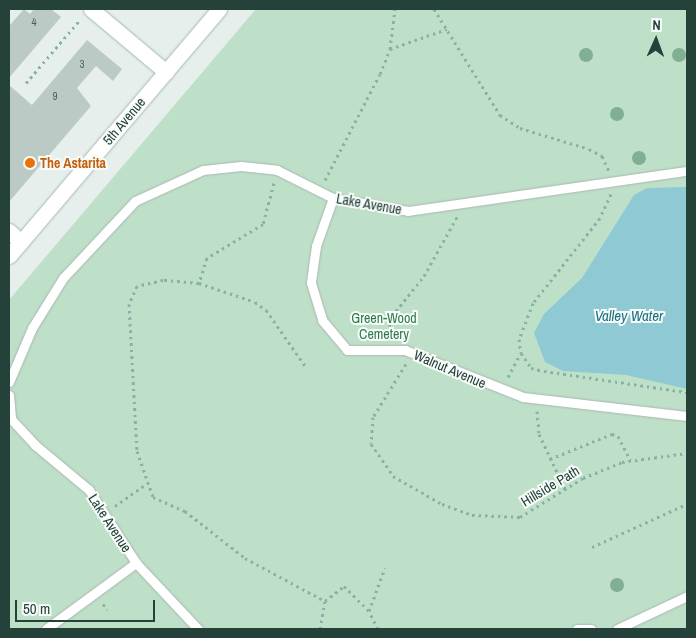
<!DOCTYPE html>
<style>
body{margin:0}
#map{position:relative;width:696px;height:638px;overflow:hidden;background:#e6efeb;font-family:"Archivo Narrow",sans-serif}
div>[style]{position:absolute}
.green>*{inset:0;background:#bfe0c8}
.water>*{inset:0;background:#8ec9d4}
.building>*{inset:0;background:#bbcac4}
.path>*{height:3px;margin-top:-1.5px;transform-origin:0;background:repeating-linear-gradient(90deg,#86b3a5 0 2.5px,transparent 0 6.5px)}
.roads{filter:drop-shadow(0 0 1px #a8b8b2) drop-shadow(0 0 1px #a8b8b2)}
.lane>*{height:9px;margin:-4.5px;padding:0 4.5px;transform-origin:4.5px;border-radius:4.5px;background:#fff}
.street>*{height:15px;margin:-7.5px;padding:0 7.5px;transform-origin:7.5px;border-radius:7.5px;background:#fff}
.secondary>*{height:15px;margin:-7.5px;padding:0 7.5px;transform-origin:7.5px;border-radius:7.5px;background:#fff}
.trees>*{width:14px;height:14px;margin:-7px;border-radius:50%;background:#80af93}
.dots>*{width:14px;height:14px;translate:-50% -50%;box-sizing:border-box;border:2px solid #f7fbf9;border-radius:50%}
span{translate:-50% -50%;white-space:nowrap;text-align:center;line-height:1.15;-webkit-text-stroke:4px #f7fbf9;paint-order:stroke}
.number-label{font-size:11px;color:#4a645c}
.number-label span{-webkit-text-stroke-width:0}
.street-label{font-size:14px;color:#24423a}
.food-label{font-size:14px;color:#c56008;font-weight:700}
.left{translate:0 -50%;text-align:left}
.park-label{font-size:14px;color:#2d7a4b}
.water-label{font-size:15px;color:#1c6f80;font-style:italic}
.frame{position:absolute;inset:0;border:10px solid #24423a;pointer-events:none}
.north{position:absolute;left:631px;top:15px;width:50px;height:50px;-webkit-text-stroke:4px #f7fbf9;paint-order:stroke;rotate:2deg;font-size:14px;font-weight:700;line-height:20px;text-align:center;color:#24423a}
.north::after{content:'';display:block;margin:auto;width:18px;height:22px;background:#24423a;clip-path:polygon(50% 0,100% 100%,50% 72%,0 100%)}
.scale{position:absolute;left:15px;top:600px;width:140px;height:22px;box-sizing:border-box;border:2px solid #24423a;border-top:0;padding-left:6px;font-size:15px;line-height:18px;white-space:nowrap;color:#24423a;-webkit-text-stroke:4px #f7fbf9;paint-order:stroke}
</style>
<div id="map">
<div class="green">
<i style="clip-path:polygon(256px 9px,687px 9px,687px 629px,9px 629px,9px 300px)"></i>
</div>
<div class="water">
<i style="clip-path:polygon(687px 187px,687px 389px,626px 375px,563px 371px,545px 362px,534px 333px,544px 314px,582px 278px,634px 195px,647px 188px)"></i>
</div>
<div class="building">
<i style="clip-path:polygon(24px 9px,30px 14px,34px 9px,51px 9px,61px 17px,9px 78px,9px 26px)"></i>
<i style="clip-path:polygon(87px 40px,122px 69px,113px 81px,96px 66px,77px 88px,91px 106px,9px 202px,9px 85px,32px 105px)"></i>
</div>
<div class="path">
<i style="left:434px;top:9px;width:125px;rotate:58.1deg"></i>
<i style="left:500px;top:115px;width:24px;rotate:33deg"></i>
<i style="left:520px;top:128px;width:72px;rotate:16.9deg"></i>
<i style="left:589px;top:149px;width:15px;rotate:28deg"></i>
<i style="left:602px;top:156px;width:17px;rotate:65deg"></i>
<i style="left:390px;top:49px;width:60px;rotate:-19.3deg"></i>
<i style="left:26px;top:83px;width:82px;rotate:-49.5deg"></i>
<i style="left:325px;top:180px;width:119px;rotate:-62.6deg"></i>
<i style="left:380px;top:74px;width:27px;rotate:-68deg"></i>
<i style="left:390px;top:49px;width:40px;rotate:-82.9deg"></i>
<i style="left:274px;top:183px;width:42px;rotate:105deg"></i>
<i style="left:263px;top:224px;width:66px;rotate:148.7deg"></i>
<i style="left:207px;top:258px;width:26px;rotate:108deg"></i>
<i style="left:199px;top:283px;width:36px;rotate:-175deg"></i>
<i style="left:163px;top:280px;width:27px;rotate:167deg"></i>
<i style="left:137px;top:286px;width:20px;rotate:114deg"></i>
<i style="left:129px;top:304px;width:147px;rotate:86.9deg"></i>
<i style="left:137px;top:451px;width:49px;rotate:70.8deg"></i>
<i style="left:153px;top:497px;width:35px;rotate:24deg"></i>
<i style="left:185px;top:511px;width:76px;rotate:38.1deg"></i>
<i style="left:245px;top:558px;width:91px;rotate:28.3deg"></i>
<i style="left:611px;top:194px;width:26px;rotate:115deg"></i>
<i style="left:600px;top:218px;width:108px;rotate:128.2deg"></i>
<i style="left:533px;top:303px;width:39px;rotate:111deg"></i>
<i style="left:519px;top:339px;width:14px;rotate:82deg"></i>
<i style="left:521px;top:353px;width:18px;rotate:56deg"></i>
<i style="left:531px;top:368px;width:13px;rotate:13deg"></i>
<i style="left:544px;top:371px;width:145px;rotate:8.4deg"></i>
<i style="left:199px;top:283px;width:59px;rotate:18.7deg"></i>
<i style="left:255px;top:302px;width:14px;rotate:36deg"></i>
<i style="left:266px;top:310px;width:70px;rotate:54.9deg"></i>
<i style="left:393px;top:337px;width:12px;rotate:-110deg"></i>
<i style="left:389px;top:326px;width:17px;rotate:-65deg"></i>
<i style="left:396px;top:311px;width:45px;rotate:-51.3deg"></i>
<i style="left:424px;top:276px;width:68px;rotate:-60.8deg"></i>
<i style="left:406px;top:364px;width:62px;rotate:121.9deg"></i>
<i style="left:373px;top:417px;width:27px;rotate:94deg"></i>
<i style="left:371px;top:444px;width:39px;rotate:55deg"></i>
<i style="left:393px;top:476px;width:56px;rotate:29.7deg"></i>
<i style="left:442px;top:504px;width:32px;rotate:20deg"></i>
<i style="left:472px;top:515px;width:48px;rotate:2.4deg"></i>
<i style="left:520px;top:517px;width:74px;rotate:-31.8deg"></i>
<i style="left:583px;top:478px;width:42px;rotate:-22.3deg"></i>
<i style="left:622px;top:462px;width:66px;rotate:-7.9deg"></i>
<i style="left:508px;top:377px;width:27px;rotate:-62deg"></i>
<i style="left:537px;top:411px;width:23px;rotate:85deg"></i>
<i style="left:539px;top:434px;width:61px;rotate:64.7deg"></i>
<i style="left:550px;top:459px;width:67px;rotate:-22deg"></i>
<i style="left:612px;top:434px;width:6px;rotate:18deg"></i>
<i style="left:618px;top:436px;width:27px;rotate:63deg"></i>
<i style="left:115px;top:506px;width:39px;rotate:-35deg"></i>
<i style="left:592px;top:547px;width:104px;rotate:-24.4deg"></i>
<i style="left:103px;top:604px;width:7px;rotate:56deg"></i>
<i style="left:320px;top:629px;width:28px;rotate:-80deg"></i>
<i style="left:325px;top:601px;width:24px;rotate:-38deg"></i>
<i style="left:344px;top:586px;width:35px;rotate:45deg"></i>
<i style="left:378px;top:629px;width:20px;rotate:-117deg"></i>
<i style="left:369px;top:611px;width:46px;rotate:-69.6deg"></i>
</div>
<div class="roads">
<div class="lane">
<i style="left:333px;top:198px;width:51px;rotate:109.5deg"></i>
<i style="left:316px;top:246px;width:37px;rotate:98deg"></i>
<i style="left:311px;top:283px;width:39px;rotate:73deg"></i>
<i style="left:322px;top:320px;width:39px;rotate:50deg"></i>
<i style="left:347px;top:350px;width:58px"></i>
<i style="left:405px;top:350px;width:127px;rotate:21.7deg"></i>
<i style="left:523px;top:397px;width:165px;rotate:6.6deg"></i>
<i style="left:9px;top:382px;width:59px;rotate:-66.9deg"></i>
<i style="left:32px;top:328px;width:59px;rotate:-58.2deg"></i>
<i style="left:63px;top:278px;width:105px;rotate:-46.9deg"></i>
<i style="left:135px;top:201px;width:75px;rotate:-24.5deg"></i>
<i style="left:203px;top:170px;width:38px;rotate:-6deg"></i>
<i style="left:241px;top:166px;width:36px;rotate:6deg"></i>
<i style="left:277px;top:170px;width:63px;rotate:26.6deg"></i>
<i style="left:333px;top:198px;width:76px;rotate:9.8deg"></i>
<i style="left:408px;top:211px;width:282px;rotate:-8.2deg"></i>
<i style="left:9px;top:395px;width:24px;rotate:85deg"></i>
<i style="left:11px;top:419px;width:35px;rotate:47deg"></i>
<i style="left:35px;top:445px;width:70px;rotate:39.8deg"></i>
<i style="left:89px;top:490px;width:87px;rotate:57.2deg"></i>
<i style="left:136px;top:563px;width:91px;rotate:46.8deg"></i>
<i style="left:46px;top:629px;width:112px;rotate:-36.3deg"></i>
<i style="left:577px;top:629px;width:14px"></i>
<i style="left:617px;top:629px;width:77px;rotate:-25.2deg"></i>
</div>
<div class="street">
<i style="left:91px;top:9px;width:98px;rotate:40deg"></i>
<i style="left:9px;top:231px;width:16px;rotate:43deg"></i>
</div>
<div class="secondary">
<i style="left:9px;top:256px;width:324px;rotate:-49.6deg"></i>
</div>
</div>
<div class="trees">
<i style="left:586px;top:55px"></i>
<i style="left:679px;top:55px"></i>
<i style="left:617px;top:114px"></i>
<i style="left:639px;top:158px"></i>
<i style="left:617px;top:585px"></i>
</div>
<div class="dots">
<i style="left:30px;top:163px;background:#e8710a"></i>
</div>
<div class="number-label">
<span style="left:34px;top:22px">4</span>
<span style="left:82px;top:64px">3</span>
<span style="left:55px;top:96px">9</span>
</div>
<div class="street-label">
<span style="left:124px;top:121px;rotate:-50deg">5th Avenue</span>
<span style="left:369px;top:204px;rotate:10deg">Lake Avenue</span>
<span style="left:450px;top:369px;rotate:23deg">Walnut Avenue</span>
<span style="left:550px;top:486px;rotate:-31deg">Hillside Path</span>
<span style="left:110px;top:523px;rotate:57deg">Lake Avenue</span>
</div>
<div class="food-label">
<span class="left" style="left:40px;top:163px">The Astarita</span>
</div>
<div class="park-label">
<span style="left:384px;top:326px">Green-Wood<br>Cemetery</span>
</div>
<div class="water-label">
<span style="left:629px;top:316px">Valley Water</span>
</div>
<div class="frame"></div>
<div class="north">N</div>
<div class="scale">50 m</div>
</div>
